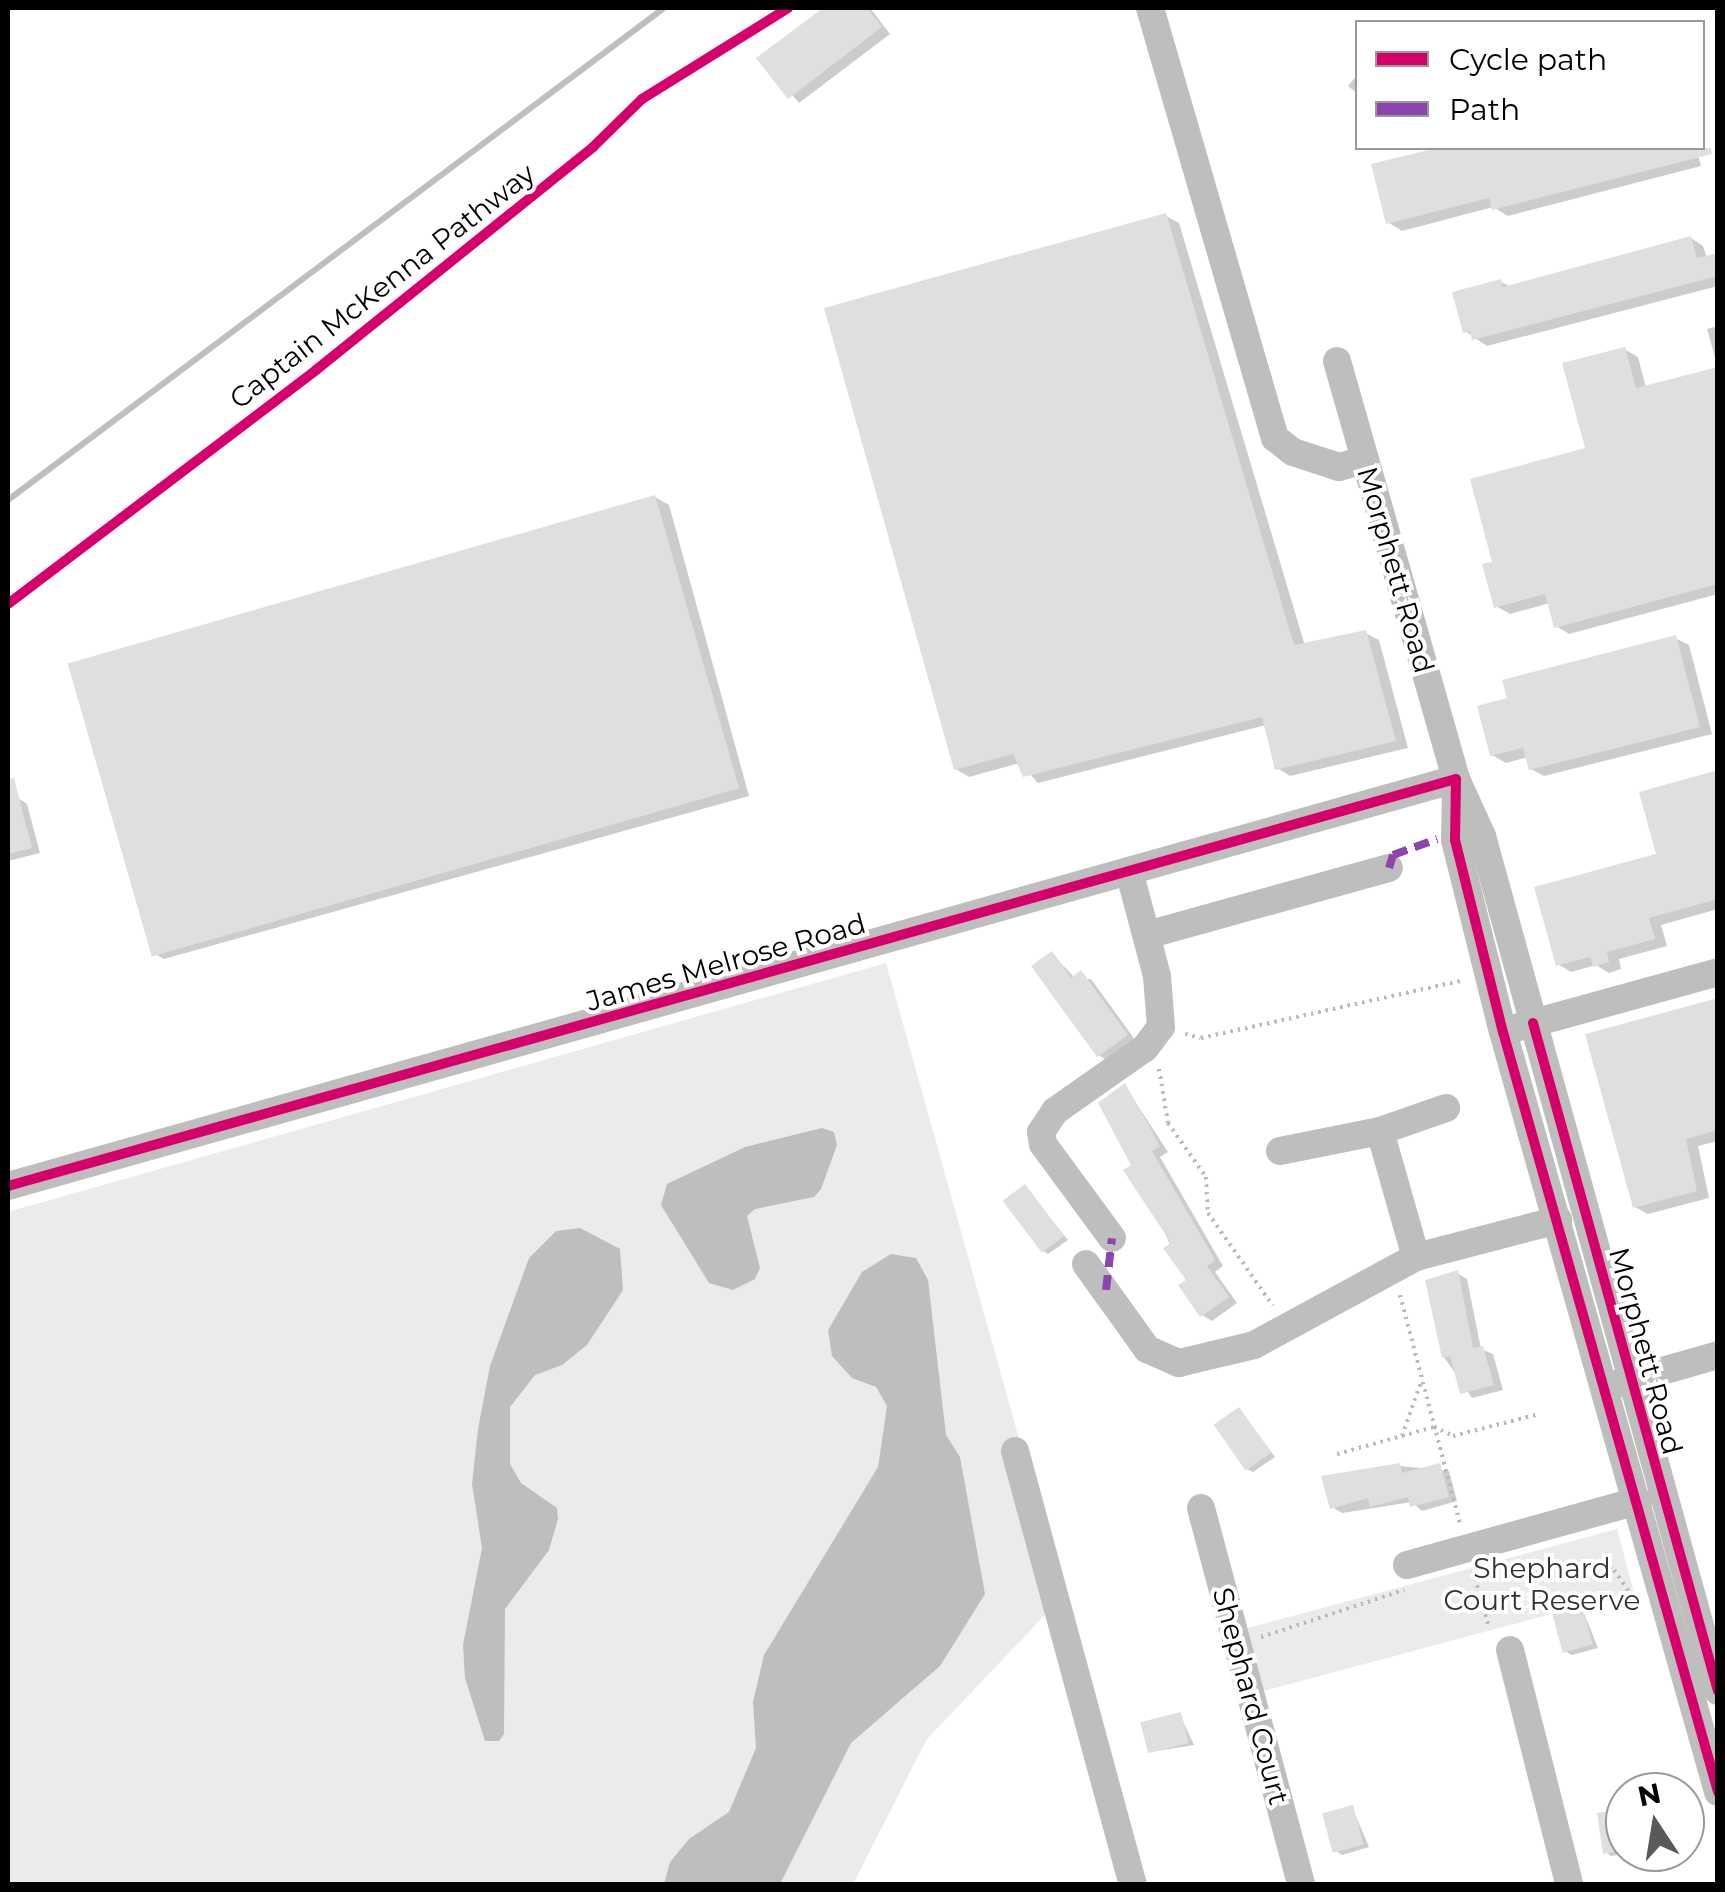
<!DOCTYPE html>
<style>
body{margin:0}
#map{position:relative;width:1725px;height:1892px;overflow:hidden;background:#fff;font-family:Montserrat,sans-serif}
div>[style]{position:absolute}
.green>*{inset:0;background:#ebebeb;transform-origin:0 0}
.water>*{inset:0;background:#bebebe}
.shadow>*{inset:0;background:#0003}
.stream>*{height:6px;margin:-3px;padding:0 3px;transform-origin:3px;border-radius:3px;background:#bebebe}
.building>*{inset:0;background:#dfdfdf;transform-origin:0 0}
.path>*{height:4px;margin-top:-2px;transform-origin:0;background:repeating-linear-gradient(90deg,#b9b9b9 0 2.5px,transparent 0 7.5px)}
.minor>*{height:28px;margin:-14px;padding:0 14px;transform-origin:14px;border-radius:14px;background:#bebebe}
.quiet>*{height:8px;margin-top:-4px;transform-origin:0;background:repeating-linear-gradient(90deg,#8e44ad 0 15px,transparent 0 23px)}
.cycleway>*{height:10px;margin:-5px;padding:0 5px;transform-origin:5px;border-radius:5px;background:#d6006c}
span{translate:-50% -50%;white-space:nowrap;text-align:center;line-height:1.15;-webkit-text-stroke:8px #fff;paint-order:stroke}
.street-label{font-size:28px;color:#000}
.park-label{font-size:28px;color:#323232}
.frame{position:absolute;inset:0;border:10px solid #000;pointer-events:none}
.legend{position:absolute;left:1355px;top:20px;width:350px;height:130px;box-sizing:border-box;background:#fff;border:2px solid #999;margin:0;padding:12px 18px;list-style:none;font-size:30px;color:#000}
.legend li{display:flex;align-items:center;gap:20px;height:50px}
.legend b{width:50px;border:2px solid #999}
.north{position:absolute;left:1605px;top:1772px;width:100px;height:100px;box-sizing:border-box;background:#fff;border:2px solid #999;border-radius:50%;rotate:348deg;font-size:28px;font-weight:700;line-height:40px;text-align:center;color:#000}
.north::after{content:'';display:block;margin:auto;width:35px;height:45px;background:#595959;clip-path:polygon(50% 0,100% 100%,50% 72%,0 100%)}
</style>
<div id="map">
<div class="green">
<i style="clip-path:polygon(886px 963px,1063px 1596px,927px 1739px,853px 1884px,8px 1884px,8px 1212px)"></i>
<i style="left:1617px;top:1529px;width:65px;height:384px;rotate:75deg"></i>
</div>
<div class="water">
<i style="clip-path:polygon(822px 1128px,834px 1132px,837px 1145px,821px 1189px,814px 1197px,755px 1209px,747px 1216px,760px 1268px,755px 1279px,733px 1290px,709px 1283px,661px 1205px,667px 1184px,745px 1147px)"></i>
<i style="clip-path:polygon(580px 1228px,620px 1249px,623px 1290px,587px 1345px,562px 1365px,535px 1375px,510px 1407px,510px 1464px,521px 1483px,557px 1508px,558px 1519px,549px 1550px,505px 1609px,504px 1734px,499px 1741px,485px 1741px,465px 1678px,463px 1645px,482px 1548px,472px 1484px,478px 1429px,490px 1366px,529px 1258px,556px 1231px)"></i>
<i style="clip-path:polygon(891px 1254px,916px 1258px,928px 1280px,946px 1435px,960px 1457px,985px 1594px,940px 1666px,851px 1743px,780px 1884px,664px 1884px,670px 1862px,689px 1839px,729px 1812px,756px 1748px,753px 1702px,764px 1655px,878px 1467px,887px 1406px,876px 1387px,852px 1378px,832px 1356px,828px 1330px,862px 1272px)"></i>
</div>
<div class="shadow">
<i style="clip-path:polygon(827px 8px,870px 8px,890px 34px,799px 103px,760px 58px)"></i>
<i style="clip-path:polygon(1358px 74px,1358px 94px,1348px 86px)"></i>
<i style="clip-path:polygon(1447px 148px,1696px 148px,1701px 166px,1508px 216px,1493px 207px,1402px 231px,1389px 223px,1374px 166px)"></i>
<i style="clip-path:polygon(1166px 216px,1179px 223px,1305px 646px,1365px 633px,1379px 640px,1408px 748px,1290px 776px,1277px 768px,1266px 725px,1038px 783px,1020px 763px,969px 777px,956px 769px)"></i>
<i style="clip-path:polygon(1691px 238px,1703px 246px,1707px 258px,1718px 255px,1718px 286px,1487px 346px,1465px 331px,1501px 282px,1511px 287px)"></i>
<i style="clip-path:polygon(1718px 326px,1718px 368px,1707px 329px)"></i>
<i style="clip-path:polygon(1624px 349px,1638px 357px,1646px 388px,1718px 369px,1718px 594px,1569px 634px,1556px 626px,1550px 603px,1510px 614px,1496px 606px,1495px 564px,1588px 450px)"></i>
<i style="clip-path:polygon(655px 497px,669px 505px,749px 796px,164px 959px,150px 951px)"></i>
<i style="clip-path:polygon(1675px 638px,1689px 645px,1712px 734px,1544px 776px,1531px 769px,1528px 757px,1506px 763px,1492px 755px,1510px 700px)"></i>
<i style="clip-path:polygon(1718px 773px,1718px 909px,1661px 925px,1667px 946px,1619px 959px,1621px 969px,1609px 973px,1596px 965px,1571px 972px,1558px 964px,1659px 856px)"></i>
<i style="clip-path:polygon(18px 798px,27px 804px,40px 853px,8px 861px,8px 801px)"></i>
<i style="clip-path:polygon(1052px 954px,1075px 978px,1091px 979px,1136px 1041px,1108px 1061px,1098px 1055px)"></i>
<i style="clip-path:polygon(1718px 1000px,1718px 1141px,1698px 1146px,1709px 1198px,1648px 1214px,1635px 1207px)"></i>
<i style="clip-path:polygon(1125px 1086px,1168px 1152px,1160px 1157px,1223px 1266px,1215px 1272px,1237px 1303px,1212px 1321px,1202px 1315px,1134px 1165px)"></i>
<i style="clip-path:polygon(1025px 1187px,1068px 1240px,1048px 1254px,1043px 1251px)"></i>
<i style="clip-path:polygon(1457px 1273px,1467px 1279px,1481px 1349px,1493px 1354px,1503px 1390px,1472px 1398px,1444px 1357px)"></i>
<i style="clip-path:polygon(1240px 1410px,1275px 1457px,1253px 1472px,1247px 1469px)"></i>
<i style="clip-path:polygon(1400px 1466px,1449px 1471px,1457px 1501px,1422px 1511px,1412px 1502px,1342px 1513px,1332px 1507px,1324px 1478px)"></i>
<i style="clip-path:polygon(1582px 1608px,1598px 1648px,1572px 1655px,1566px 1652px)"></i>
<i style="clip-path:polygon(1180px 1715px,1194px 1745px,1151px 1752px)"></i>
<i style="clip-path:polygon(1352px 1807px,1369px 1847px,1342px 1855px,1336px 1851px)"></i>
<i style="clip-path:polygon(1625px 1811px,1625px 1852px,1634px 1852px,1611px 1856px,1606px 1852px)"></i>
</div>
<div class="stream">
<i style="left:8px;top:500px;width:820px;rotate:-36.87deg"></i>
</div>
<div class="building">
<i style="clip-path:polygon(823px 8px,867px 8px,882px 27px,788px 99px,756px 58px)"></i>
<i style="clip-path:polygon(1437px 148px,1711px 148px,1712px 154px,1492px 210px,1489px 198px,1386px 224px,1371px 164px)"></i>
<i style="clip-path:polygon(1166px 213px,1294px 645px,1366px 630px,1396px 741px,1275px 770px,1262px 717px,1023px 777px,1013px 754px,954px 770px,824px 308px)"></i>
<i style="clip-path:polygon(1691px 236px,1697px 258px,1718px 253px,1718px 276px,1472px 340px,1470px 331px,1463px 333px,1452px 292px,1501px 279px,1503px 287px)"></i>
<i style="clip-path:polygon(1625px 347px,1636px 388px,1718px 367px,1718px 584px,1554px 628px,1545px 594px,1494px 608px,1482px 564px,1492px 562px,1470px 479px,1585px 448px,1562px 363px)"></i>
<i style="left:655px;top:495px;width:305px;height:611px;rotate:74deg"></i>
<i style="clip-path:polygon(1676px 635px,1700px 727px,1529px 770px,1523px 748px,1490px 756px,1477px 706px,1507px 698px,1502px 680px)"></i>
<i style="clip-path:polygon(1718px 770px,1718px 899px,1649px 918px,1655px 939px,1607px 952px,1609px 962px,1593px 967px,1590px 957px,1556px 966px,1534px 887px,1656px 854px,1639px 792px)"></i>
<i style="clip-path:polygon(14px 778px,32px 848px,8px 854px,8px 779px)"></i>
<i style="clip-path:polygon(1052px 951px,1071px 978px,1081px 970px,1128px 1035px,1097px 1057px,1031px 966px)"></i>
<i style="clip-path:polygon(1718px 998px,1718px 1130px,1686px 1139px,1697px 1191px,1633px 1208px,1585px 1034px)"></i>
<i style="clip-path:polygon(1125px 1083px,1160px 1146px,1152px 1151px,1215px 1260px,1207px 1266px,1229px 1297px,1200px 1317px,1178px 1285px,1186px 1280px,1163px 1248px,1171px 1243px,1123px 1170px,1131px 1165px,1098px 1103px)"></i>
<i style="left:1025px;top:1184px;width:65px;height:28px;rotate:53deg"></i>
<i style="clip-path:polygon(1458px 1270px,1473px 1348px,1483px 1346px,1494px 1385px,1460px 1394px,1450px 1356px,1442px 1358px,1425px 1280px)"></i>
<i style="left:1239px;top:1407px;width:56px;height:31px;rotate:55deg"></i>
<i style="clip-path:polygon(1400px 1463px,1402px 1473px,1440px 1463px,1449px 1497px,1410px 1507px,1408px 1497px,1370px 1507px,1368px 1498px,1330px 1509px,1321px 1476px)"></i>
<i style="left:1582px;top:1605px;width:41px;height:31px;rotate:75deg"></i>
<i style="left:1181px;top:1712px;width:32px;height:42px;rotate:76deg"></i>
<i style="left:1353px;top:1805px;width:41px;height:32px;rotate:75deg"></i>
<i style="clip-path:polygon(1625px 1809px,1625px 1850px,1603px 1854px,1597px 1813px)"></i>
</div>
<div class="path">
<i style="left:1185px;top:1034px;width:16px;rotate:14deg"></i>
<i style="left:1201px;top:1038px;width:269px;rotate:-12.4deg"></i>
<i style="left:1159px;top:1069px;width:55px;rotate:80.5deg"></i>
<i style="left:1168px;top:1123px;width:66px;rotate:54.9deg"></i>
<i style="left:1206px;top:1177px;width:36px;rotate:87deg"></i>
<i style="left:1208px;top:1213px;width:113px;rotate:55deg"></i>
<i style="left:1400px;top:1295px;width:236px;rotate:75.3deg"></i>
<i style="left:1402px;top:1436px;width:60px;rotate:-70.7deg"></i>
<i style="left:1337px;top:1454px;width:101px;rotate:-15.6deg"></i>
<i style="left:1434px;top:1427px;width:21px;rotate:25deg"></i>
<i style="left:1453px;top:1436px;width:89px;rotate:-14.3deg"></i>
<i style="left:1495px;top:1569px;width:102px;rotate:-4.5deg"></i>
<i style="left:1597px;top:1561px;width:19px;rotate:28deg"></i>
<i style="left:1614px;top:1570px;width:47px;rotate:55.3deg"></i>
<i style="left:1473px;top:1571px;width:55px;rotate:74.2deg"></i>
<i style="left:1261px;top:1637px;width:151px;rotate:-18.2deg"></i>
</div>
<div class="minor">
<i style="left:1150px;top:8px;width:448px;rotate:73.8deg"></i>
<i style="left:1275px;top:438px;width:23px;rotate:38deg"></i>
<i style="left:1293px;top:452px;width:48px;rotate:18.1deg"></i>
<i style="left:1339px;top:467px;width:27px;rotate:-15deg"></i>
<i style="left:1337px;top:361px;width:435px;rotate:74.1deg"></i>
<i style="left:1456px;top:779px;width:63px;rotate:65.5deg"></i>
<i style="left:1482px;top:836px;width:887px;rotate:74.57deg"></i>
<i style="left:1456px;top:791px;width:49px;rotate:91.2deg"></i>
<i style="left:1455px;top:840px;width:198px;rotate:76deg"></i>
<i style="left:1503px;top:1032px;width:790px;rotate:74.2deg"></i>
<i style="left:1147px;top:935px;width:251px;rotate:-15.5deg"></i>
<i style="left:1519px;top:1027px;width:206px;rotate:-15.4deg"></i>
<i style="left:1380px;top:1131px;width:131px;rotate:74.1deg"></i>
<i style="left:1280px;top:1151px;width:102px;rotate:-11.3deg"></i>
<i style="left:1380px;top:1131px;width:70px;rotate:-19.2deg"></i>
<i style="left:8px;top:1186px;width:1504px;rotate:-15.7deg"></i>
<i style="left:1112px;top:1238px;width:117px;rotate:-126.3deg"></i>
<i style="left:1043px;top:1144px;width:12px;rotate:-99deg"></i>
<i style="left:1041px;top:1132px;width:25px;rotate:-56deg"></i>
<i style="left:1055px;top:1111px;width:110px;rotate:-35deg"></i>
<i style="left:1145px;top:1048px;width:26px;rotate:-53deg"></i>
<i style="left:1161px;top:1027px;width:51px;rotate:-94.5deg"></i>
<i style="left:1157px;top:976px;width:109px;rotate:-104.9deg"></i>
<i style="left:1086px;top:1264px;width:105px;rotate:54.3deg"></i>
<i style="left:1147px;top:1349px;width:35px;rotate:24deg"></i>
<i style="left:1179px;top:1363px;width:77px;rotate:-13.5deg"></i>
<i style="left:1254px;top:1345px;width:184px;rotate:-28.5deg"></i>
<i style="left:1416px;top:1257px;width:147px;rotate:-14.6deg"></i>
<i style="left:1613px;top:1385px;width:109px;rotate:-15.9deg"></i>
<i style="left:1015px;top:1451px;width:449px;rotate:74.8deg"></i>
<i style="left:1201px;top:1508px;width:389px;rotate:75.1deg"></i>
<i style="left:1407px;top:1565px;width:240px;rotate:-15.5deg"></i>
<i style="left:1510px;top:1650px;width:241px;rotate:75.8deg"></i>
</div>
<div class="quiet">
<i style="left:1389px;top:868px;width:14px;rotate:-73deg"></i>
<i style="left:1393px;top:855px;width:47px;rotate:-20deg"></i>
<i style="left:1106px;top:1290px;width:52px;rotate:-83.4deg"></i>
</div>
<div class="cycleway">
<i style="left:8px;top:604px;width:387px;rotate:-37.2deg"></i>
<i style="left:316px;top:370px;width:356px;rotate:-38.8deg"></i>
<i style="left:593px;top:147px;width:69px;rotate:-44.4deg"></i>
<i style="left:642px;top:99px;width:172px;rotate:-31.9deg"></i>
<i style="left:1533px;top:1023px;width:693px;rotate:74.52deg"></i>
<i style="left:8px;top:1186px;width:1504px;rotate:-15.7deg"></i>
<i style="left:1456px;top:779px;width:61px;rotate:90.9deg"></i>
<i style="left:1455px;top:840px;width:198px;rotate:76deg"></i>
<i style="left:1503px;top:1032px;width:790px;rotate:74.2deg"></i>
</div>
<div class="street-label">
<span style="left:382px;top:286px;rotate:-38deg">Captain McKenna Pathway</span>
<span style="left:1396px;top:570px;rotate:74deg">Morphett Road</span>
<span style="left:726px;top:962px;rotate:-16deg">James Melrose Road</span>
<span style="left:1646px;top:1351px;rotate:75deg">Morphett Road</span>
<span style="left:1251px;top:1696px;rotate:75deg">Shephard Court</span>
</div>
<div class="park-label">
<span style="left:1542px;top:1584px">Shephard<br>Court Reserve</span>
</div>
<div class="frame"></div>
<ul class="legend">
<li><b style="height:12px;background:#d6006c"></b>Cycle path</li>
<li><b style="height:12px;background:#8e44ad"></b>Path</li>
</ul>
<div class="north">N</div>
</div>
